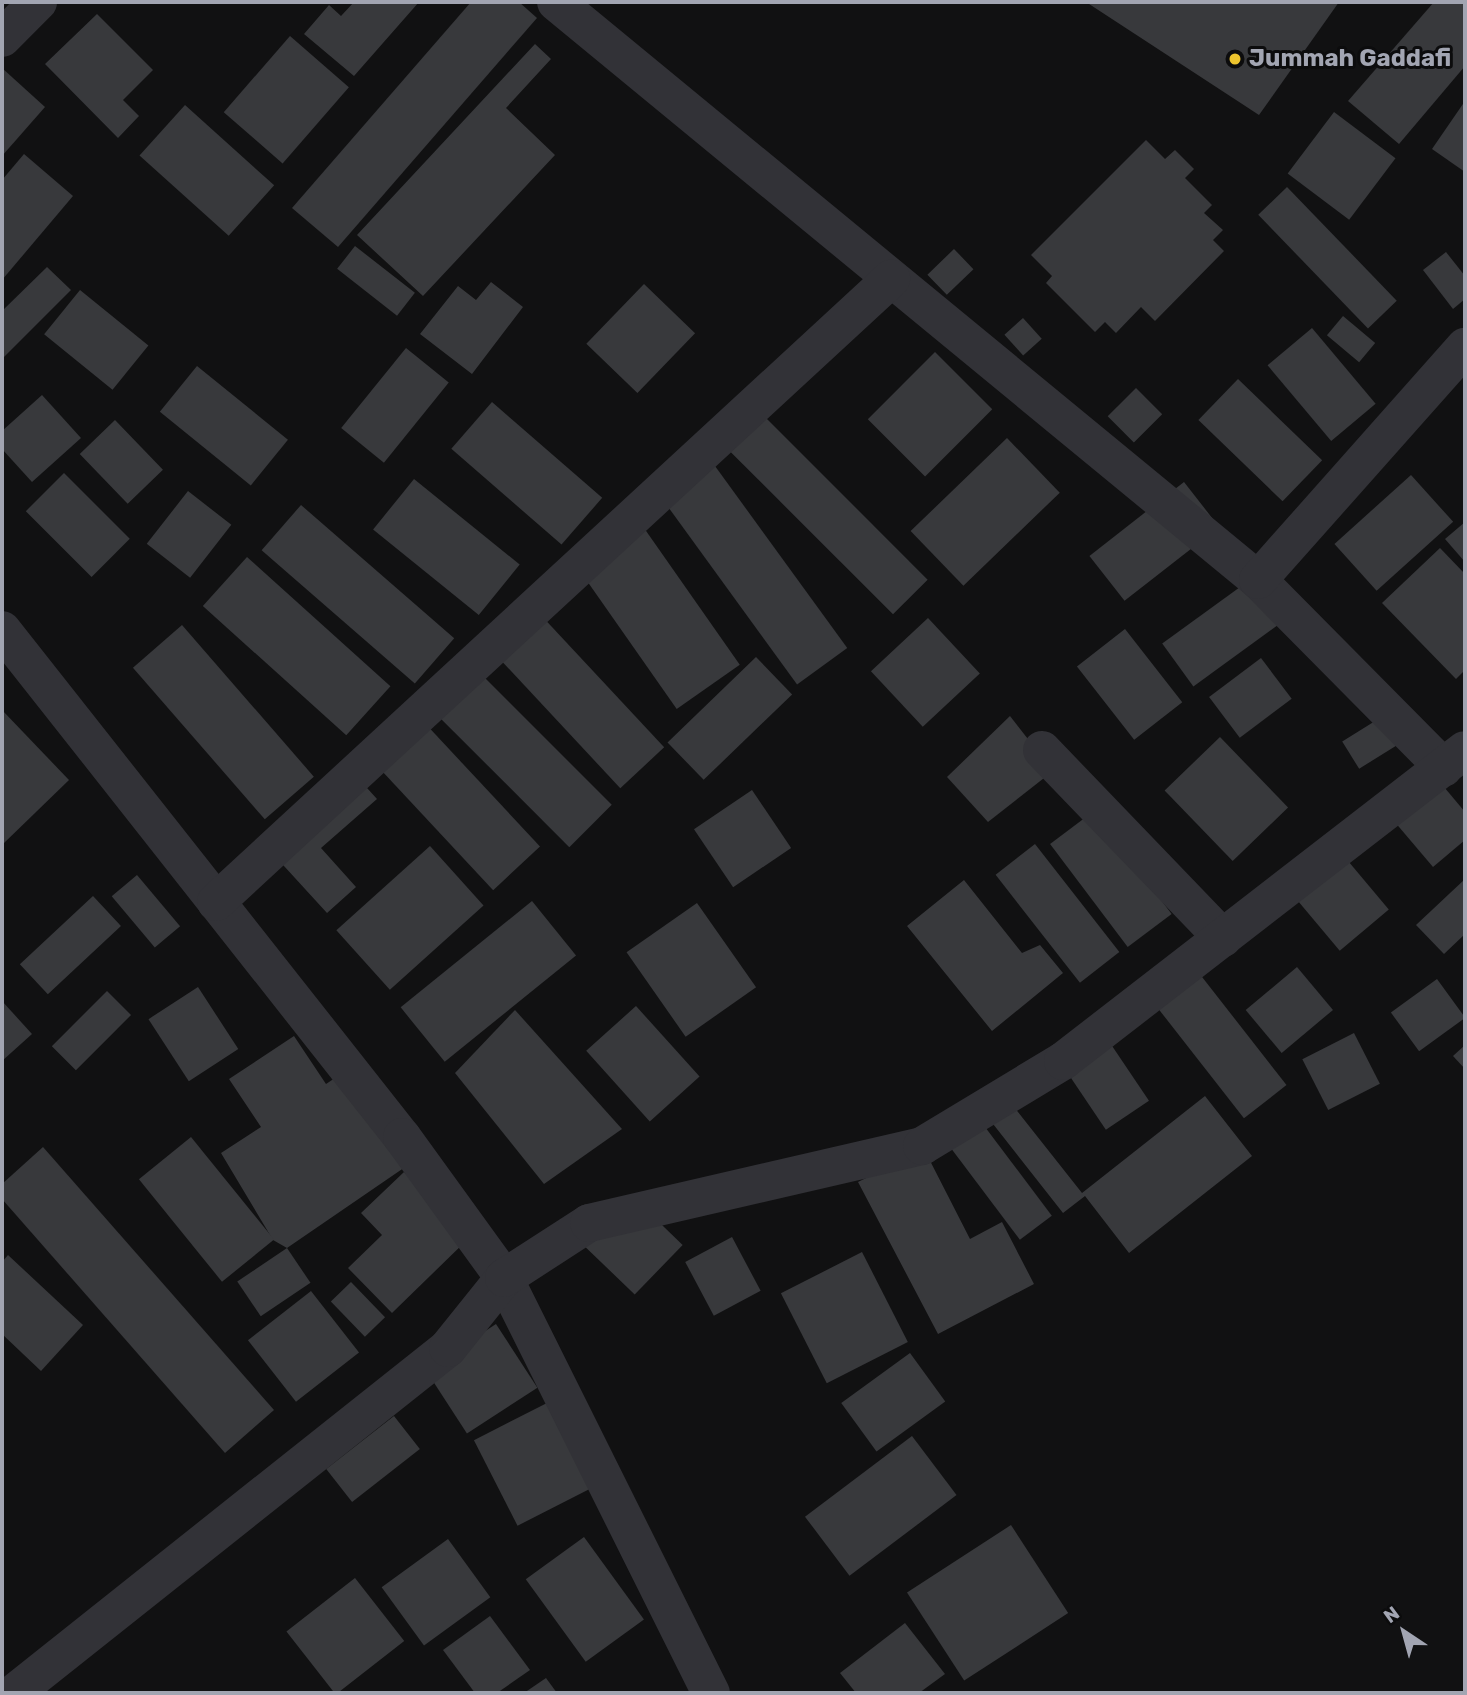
<!DOCTYPE html>
<style>
body{margin:0}
#map{position:relative;width:1467px;height:1695px;overflow:hidden;background:#111112;font-family:Rubik,sans-serif}
div>[style]{position:absolute}
.building>*{inset:0;background:#38393c;transform-origin:0 0}
.minor>*{height:38px;margin:-19px;padding:0 19px;transform-origin:19px;border-radius:19px;background:#323237}
.dots>*{width:19px;height:19px;translate:-50% -50%;box-sizing:border-box;border:4px solid #0c0c0d;border-radius:50%}
span{translate:-50% -50%;white-space:nowrap;text-align:center;line-height:1.15;-webkit-text-stroke:6px #0c0c0d;paint-order:stroke}
.poi-label{font-size:24px;color:#a2a5b2;font-weight:700}
.left{translate:0 -50%;text-align:left}
.frame{position:absolute;inset:0;border:4px solid #a2a5b2;pointer-events:none}
.north{position:absolute;left:1369px;top:1597px;width:70px;height:70px;-webkit-text-stroke:5px #0c0c0d;paint-order:stroke;rotate:324deg;font-size:19px;font-weight:700;line-height:28px;text-align:center;color:#a2a5b2}
.north::after{content:'';display:block;margin:auto;width:24px;height:32px;background:#a2a5b2;clip-path:polygon(50% 0,100% 100%,50% 72%,0 100%)}
</style>
<div id="map">
<div class="building">
<i style="clip-path:polygon(354px 2px,419px 2px,354px 76px,304px 34px,329px 5px,341px 16px)"></i>
<i style="clip-path:polygon(471px 2px,519px 2px,537px 18px,338px 247px,292px 208px)"></i>
<i style="clip-path:polygon(1086px 2px,1339px 2px,1259px 115px)"></i>
<i style="clip-path:polygon(1434px 2px,1465px 2px,1465px 66px,1399px 144px,1348px 101px)"></i>
<i style="clip-path:polygon(97px 14px,153px 70px,123px 100px,139px 116px,118px 138px,45px 64px)"></i>
<i style="left:290px;top:36px;width:78px;height:101px;rotate:41deg"></i>
<i style="clip-path:polygon(535px 44px,551px 59px,506px 108px,555px 155px,423px 296px,357px 235px)"></i>
<i style="clip-path:polygon(2px 68px,45px 107px,2px 156px)"></i>
<i style="clip-path:polygon(1465px 101px,1465px 172px,1432px 149px)"></i>
<i style="left:185px;top:105px;width:120px;height:68px;rotate:42deg"></i>
<i style="left:1334px;top:112px;width:77px;height:77px;rotate:37deg"></i>
<i style="clip-path:polygon(1146px 140px,1165px 159px,1175px 150px,1194px 169px,1185px 178px,1212px 205px,1204px 213px,1223px 230px,1213px 240px,1224px 251px,1155px 321px,1141px 307px,1116px 333px,1105px 322px,1095px 332px,1046px 283px,1052px 276px,1031px 255px)"></i>
<i style="clip-path:polygon(24px 154px,73px 196px,2px 280px,2px 180px)"></i>
<i style="left:1287px;top:187px;width:158px;height:40px;rotate:46deg"></i>
<i style="left:355px;top:246px;width:76px;height:29px;rotate:38deg"></i>
<i style="left:954px;top:249px;width:28px;height:37px;rotate:46deg"></i>
<i style="clip-path:polygon(1446px 252px,1465px 276px,1465px 299px,1453px 309px,1423px 270px)"></i>
<i style="clip-path:polygon(47px 267px,71px 290px,2px 359px,2px 311px)"></i>
<i style="clip-path:polygon(491px 282px,523px 307px,472px 374px,420px 334px,458px 286px,476px 300px)"></i>
<i style="left:644px;top:284px;width:71px;height:83px;rotate:44deg"></i>
<i style="left:80px;top:290px;width:88px;height:57px;rotate:39deg"></i>
<i style="left:1343px;top:316px;width:42px;height:25px;rotate:40deg"></i>
<i style="left:1023px;top:318px;width:28px;height:25px;rotate:48deg"></i>
<i style="left:1312px;top:328px;width:99px;height:58px;rotate:50deg"></i>
<i style="left:406px;top:348px;width:55px;height:103px;rotate:39deg"></i>
<i style="left:935px;top:352px;width:81px;height:95px;rotate:45deg"></i>
<i style="left:197px;top:366px;width:117px;height:59px;rotate:39deg"></i>
<i style="left:1238px;top:379px;width:117px;height:57px;rotate:44deg"></i>
<i style="left:1136px;top:388px;width:37px;height:40px;rotate:45deg"></i>
<i style="clip-path:polygon(42px 395px,81px 438px,32px 482px,2px 449px,2px 431px)"></i>
<i style="left:492px;top:402px;width:146px;height:62px;rotate:41deg"></i>
<i style="left:765px;top:417px;width:230px;height:49px;rotate:45deg"></i>
<i style="left:115px;top:420px;width:69px;height:49px;rotate:46deg"></i>
<i style="left:1007px;top:438px;width:76px;height:134px;rotate:46deg"></i>
<i style="left:715px;top:466px;width:225px;height:62px;rotate:54deg"></i>
<i style="left:64px;top:473px;width:93px;height:54px;rotate:45deg"></i>
<i style="left:1411px;top:475px;width:63px;height:103px;rotate:48deg"></i>
<i style="left:414px;top:479px;width:136px;height:65px;rotate:39deg"></i>
<i style="left:1184px;top:482px;width:57px;height:120px;rotate:52deg"></i>
<i style="left:188px;top:491px;width:55px;height:67px;rotate:38deg"></i>
<i style="left:301px;top:505px;width:203px;height:60px;rotate:41deg"></i>
<i style="clip-path:polygon(1465px 522px,1465px 562px,1445px 539px)"></i>
<i style="left:644px;top:528px;width:167px;height:77px;rotate:55deg"></i>
<i style="clip-path:polygon(1440px 548px,1465px 574px,1465px 670px,1456px 679px,1382px 603px)"></i>
<i style="left:247px;top:557px;width:193px;height:66px;rotate:42deg"></i>
<i style="left:1269px;top:566px;width:53px;height:132px;rotate:54deg"></i>
<i style="left:538px;top:612px;width:185px;height:60px;rotate:47deg"></i>
<i style="left:928px;top:618px;width:76px;height:78px;rotate:47deg"></i>
<i style="left:182px;top:625px;width:201px;height:65px;rotate:49deg"></i>
<i style="left:1125px;top:629px;width:93px;height:61px;rotate:52deg"></i>
<i style="left:756px;top:657px;width:52px;height:123px;rotate:46deg"></i>
<i style="left:1261px;top:658px;width:51px;height:65px;rotate:53deg"></i>
<i style="left:476px;top:669px;width:192px;height:60px;rotate:45deg"></i>
<i style="clip-path:polygon(2px 710px,69px 780px,2px 845px)"></i>
<i style="left:1388px;top:713px;width:32px;height:54px;rotate:58deg"></i>
<i style="clip-path:polygon(1010px 716px,1053px 771px,988px 822px,947px 777px)"></i>
<i style="left:422px;top:720px;width:173px;height:64px;rotate:47deg"></i>
<i style="left:1220px;top:737px;width:98px;height:77px;rotate:46deg"></i>
<i style="clip-path:polygon(1434px 775px,1465px 812px,1465px 840px,1433px 867px,1388px 814px)"></i>
<i style="clip-path:polygon(358px 778px,377px 799px,321px 848px,356px 887px,327px 913px,273px 854px)"></i>
<i style="left:752px;top:790px;width:70px;height:70px;rotate:56deg"></i>
<i style="left:1094px;top:811px;width:129px;height:55px;rotate:53deg"></i>
<i style="left:1035px;top:844px;width:137px;height:50px;rotate:52deg"></i>
<i style="left:430px;top:846px;width:80px;height:126px;rotate:48deg"></i>
<i style="left:1338px;top:849px;width:79px;height:64px;rotate:50deg"></i>
<i style="left:137px;top:875px;width:67px;height:33px;rotate:50deg"></i>
<i style="clip-path:polygon(1465px 879px,1465px 934px,1444px 954px,1416px 925px)"></i>
<i style="clip-path:polygon(964px 880px,1022px 953px,1040px 945px,1063px 973px,992px 1031px,907px 926px)"></i>
<i style="left:93px;top:896px;width:41px;height:100px;rotate:47deg"></i>
<i style="left:532px;top:901px;width:70px;height:169px;rotate:51deg"></i>
<i style="left:697px;top:903px;width:103px;height:86px;rotate:55deg"></i>
<i style="left:1188px;top:959px;width:160px;height:54px;rotate:52deg"></i>
<i style="left:1297px;top:967px;width:56px;height:67px;rotate:50deg"></i>
<i style="left:1437px;top:979px;width:48px;height:57px;rotate:54deg"></i>
<i style="left:198px;top:987px;width:74px;height:59px;rotate:57deg"></i>
<i style="left:107px;top:991px;width:34px;height:78px;rotate:45deg"></i>
<i style="clip-path:polygon(2px 1001px,32px 1034px,2px 1061px)"></i>
<i style="left:636px;top:1006px;width:95px;height:67px;rotate:48deg"></i>
<i style="clip-path:polygon(515px 1010px,622px 1129px,544px 1184px,455px 1073px)"></i>
<i style="left:1102px;top:1031px;width:84px;height:52px;rotate:56deg"></i>
<i style="left:1354px;top:1033px;width:57px;height:58px;rotate:63deg"></i>
<i style="clip-path:polygon(294px 1036px,326px 1084px,356px 1064px,411px 1163px,287px 1248px,273px 1240px,221px 1153px,261px 1127px,229px 1079px)"></i>
<i style="clip-path:polygon(1465px 1045px,1465px 1069px,1453px 1056px)"></i>
<i style="clip-path:polygon(1205px 1096px,1252px 1156px,1129px 1253px,1085px 1196px,1063px 1213px,986px 1115px,1007px 1098px,1082px 1193px)"></i>
<i style="left:979px;top:1119px;width:121px;height:40px;rotate:53deg"></i>
<i style="left:191px;top:1137px;width:132px;height:67px;rotate:51deg"></i>
<i style="clip-path:polygon(43px 1147px,274px 1410px,225px 1453px,2px 1199px,2px 1184px)"></i>
<i style="clip-path:polygon(924px 1149px,970px 1239px,1002px 1222px,1034px 1284px,938px 1334px,858px 1182px)"></i>
<i style="clip-path:polygon(404px 1172px,468px 1239px,392px 1313px,348px 1268px,382px 1235px,361px 1213px)"></i>
<i style="left:633px;top:1197px;width:69px;height:69px;rotate:44deg"></i>
<i style="left:732px;top:1237px;width:61px;height:53px;rotate:62deg"></i>
<i style="left:287px;top:1248px;width:42px;height:60px;rotate:56deg"></i>
<i style="left:862px;top:1252px;width:101px;height:91px;rotate:63deg"></i>
<i style="clip-path:polygon(8px 1255px,83px 1325px,41px 1371px,2px 1334px,2px 1262px)"></i>
<i style="left:351px;top:1282px;width:49px;height:28px;rotate:46deg"></i>
<i style="left:311px;top:1291px;width:78px;height:80px;rotate:52deg"></i>
<i style="left:496px;top:1324px;width:76px;height:84px;rotate:57deg"></i>
<i style="left:910px;top:1353px;width:60px;height:85px;rotate:54deg"></i>
<i style="left:547px;top:1403px;width:96px;height:82px;rotate:63deg"></i>
<i style="left:394px;top:1416px;width:42px;height:86px;rotate:52deg"></i>
<i style="left:912px;top:1436px;width:74px;height:134px;rotate:53deg"></i>
<i style="left:1011px;top:1525px;width:105px;height:124px;rotate:57deg"></i>
<i style="left:584px;top:1537px;width:102px;height:72px;rotate:54deg"></i>
<i style="left:448px;top:1539px;width:72px;height:82px;rotate:54deg"></i>
<i style="left:355px;top:1578px;width:80px;height:87px;rotate:52deg"></i>
<i style="clip-path:polygon(490px 1616px,530px 1670px,497px 1693px,475px 1693px,443px 1650px)"></i>
<i style="clip-path:polygon(905px 1623px,945px 1674px,919px 1693px,856px 1693px,840px 1673px)"></i>
<i style="clip-path:polygon(546px 1678px,557px 1693px,524px 1693px)"></i>
</div>
<div class="minor">
<i style="left:556px;top:2px;width:909px;rotate:39.47deg"></i>
<i style="left:1258px;top:580px;width:264px;rotate:45.3deg"></i>
<i style="left:2px;top:38px;width:51px;rotate:-45deg"></i>
<i style="left:1258px;top:580px;width:312px;rotate:-48.4deg"></i>
<i style="left:2px;top:630px;width:646px;rotate:51.73deg"></i>
<i style="left:402px;top:1137px;width:174px;rotate:54.1deg"></i>
<i style="left:504px;top:1278px;width:464px;rotate:63.5deg"></i>
<i style="left:1042px;top:750px;width:261px;rotate:46.1deg"></i>
<i style="left:216px;top:902px;width:919px;rotate:-42.71deg"></i>
<i style="left:14px;top:1693px;width:554px;rotate:-38.48deg"></i>
<i style="left:448px;top:1348px;width:90px;rotate:-51.3deg"></i>
<i style="left:504px;top:1278px;width:101px;rotate:-32.9deg"></i>
<i style="left:589px;top:1223px;width:342px;rotate:-13deg"></i>
<i style="left:922px;top:1146px;width:165px;rotate:-31.1deg"></i>
<i style="left:1063px;top:1061px;width:508px;rotate:-37.73deg"></i>
</div>
<div class="dots">
<i style="left:1235px;top:59px;background:#edc42e"></i>
</div>
<div class="poi-label">
<span class="left" style="left:1249px;top:59px">Jummah Gaddafi</span>
</div>
<div class="frame"></div>
<div class="north">N</div>
</div>
